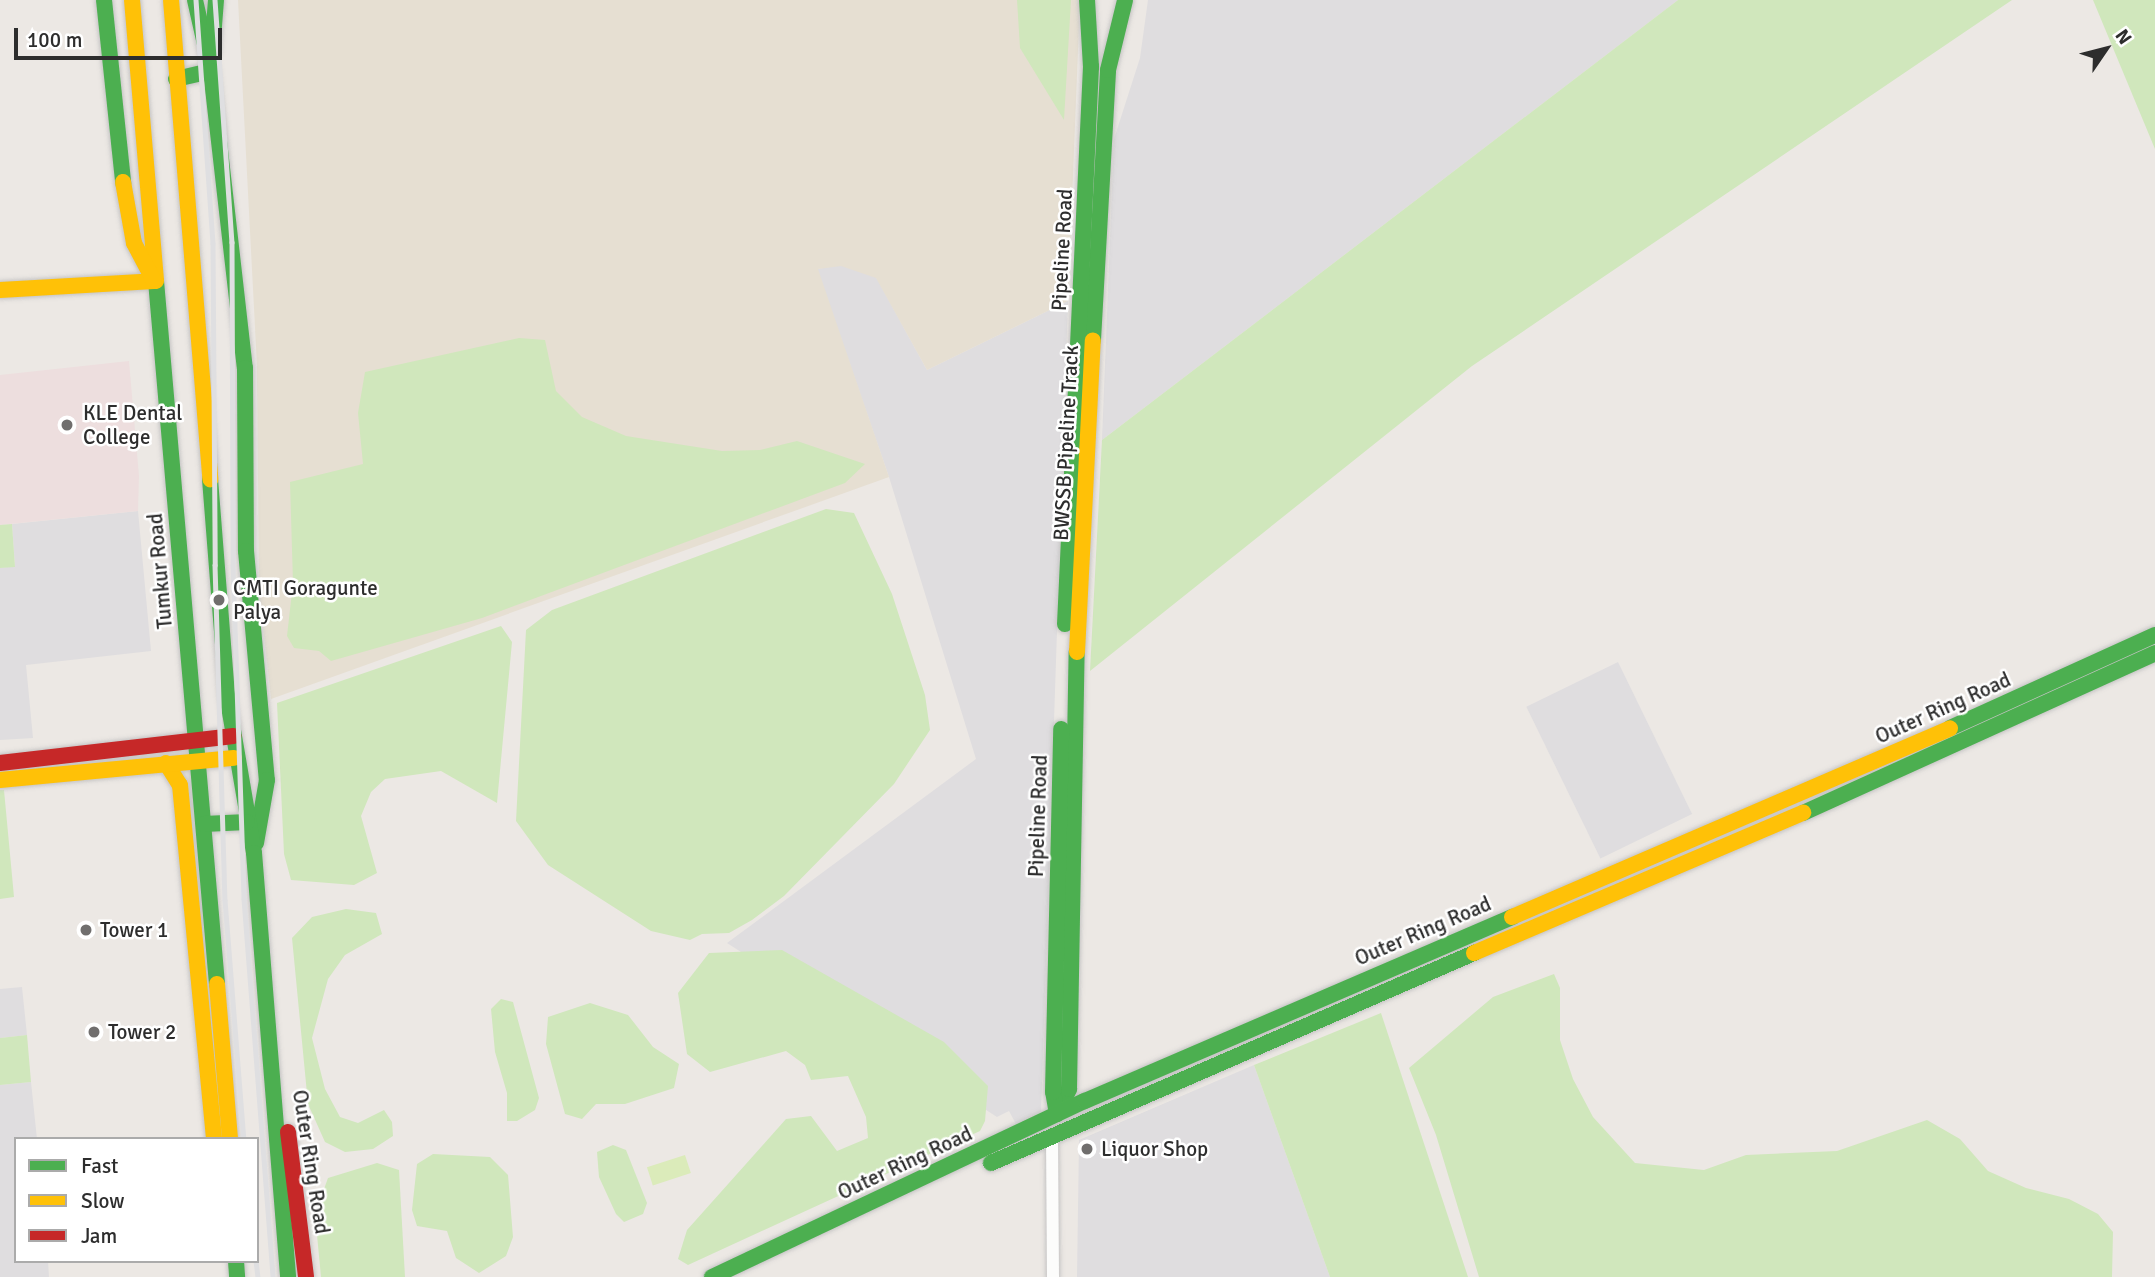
<!DOCTYPE html>
<style>
body{margin:0}
#map{position:relative;width:2155px;height:1277px;overflow:hidden;background:#ece8e4;font-family:Signika,sans-serif}
div>[style]{position:absolute}
.industrial>*{inset:0;background:#dfdddf;transform-origin:0 0}
.education>*{inset:0;background:#e6dfd2}
.medical>*{inset:0;background:#eddede}
.green>*{inset:0;background:#d0e7bc}
.pitch>*{inset:0;background:#dbebba;transform-origin:0 0}
.roads{filter:drop-shadow(0 0 2px #c5c4c4) drop-shadow(0 0 2px #c5c4c4)}
.street>*{height:12px;margin:-6px;padding:0 6px;transform-origin:6px;border-radius:6px;background:#fcfcfb}
.fast>*{height:16px;margin:-8px;padding:0 8px;transform-origin:8px;border-radius:8px;background:#4caf50}
.slow>*{height:16px;margin:-8px;padding:0 8px;transform-origin:8px;border-radius:8px;background:#ffc107}
.jam>*{height:16px;margin:-8px;padding:0 8px;transform-origin:8px;border-radius:8px;background:#c62828}
.rail>*{height:4.5px;margin:-2.25px;padding:0 2.25px;transform-origin:2.25px;border-radius:2.25px;background:#dfdfe1}
.dots>*{width:19px;height:19px;translate:-50% -50%;box-sizing:border-box;border:4px solid #fff;border-radius:50%}
span{translate:-50% -50%;white-space:nowrap;text-align:center;line-height:1.15;-webkit-text-stroke:5px #fff;paint-order:stroke}
.street-label{font-size:21px;color:#2d2d2d}
.poi-label{font-size:21px;color:#2d2d2d}
.left{translate:0 -50%;text-align:left}
.legend{position:absolute;left:14px;top:1137px;width:245px;height:126px;box-sizing:border-box;background:#fff;border:2px solid #ababab;margin:0;padding:9px 12px;list-style:none;font-size:21px;color:#2d2d2d}
.legend li{display:flex;align-items:center;gap:14px;height:35px}
.legend b{width:35px;border:2px solid #ababab}
.north{position:absolute;left:2071px;top:14px;width:70px;height:70px;-webkit-text-stroke:5px #fff;paint-order:stroke;rotate:55deg;font-size:19px;font-weight:700;line-height:28px;text-align:center;color:#2d2d2d}
.north::after{content:'';display:block;margin:auto;width:24px;height:32px;background:#2d2d2d;clip-path:polygon(50% 0,100% 100%,50% 72%,0 100%)}
.scale{position:absolute;left:14px;top:28px;width:208px;height:32px;box-sizing:border-box;border:4px solid #2d2d2d;border-top:0;padding-left:9px;font-size:21px;line-height:24px;white-space:nowrap;color:#2d2d2d;-webkit-text-stroke:5px #fff;paint-order:stroke}
</style>
<div id="map">
<div class="industrial">
<i style="clip-path:polygon(1148px 0,1678px 0,1102px 440px,1114px 139px,1140px 58px)"></i>
<i style="clip-path:polygon(841px 265px,876px 277px,927px 370px,1068px 301px,1041px 1112px,1016px 1124px,1009px 1111px,997px 1117px,727px 943px,976px 759px,889px 477px,817px 269px)"></i>
<i style="clip-path:polygon(138px 511px,151px 651px,26px 665px,33px 738px,0 740px,0 568px,15px 566px,12px 524px)"></i>
<i style="left:1618px;top:662px;width:169px;height:102px;rotate:64deg"></i>
<i style="clip-path:polygon(22px 987px,27px 1035px,0 1038px,0 989px)"></i>
<i style="clip-path:polygon(1254px 1065px,1330px 1277px,1077px 1277px,1079px 1140px)"></i>
<i style="clip-path:polygon(31px 1082px,37px 1139px,16px 1139px,16px 1261px,48px 1261px,49px 1277px,0 1277px,0 1085px)"></i>
</div>
<div class="education">
<i style="clip-path:polygon(238px 0,1080px 0,1068px 301px,927px 370px,876px 278px,841px 266px,818px 269px,889px 477px,271px 699px,259px 590px,257px 366px)"></i>
</div>
<div class="medical">
<i style="clip-path:polygon(129px 361px,139px 476px,138px 511px,0 525px,0 375px)"></i>
</div>
<div class="green">
<i style="clip-path:polygon(1017px 0,1071px 0,1064px 120px,1020px 48px)"></i>
<i style="clip-path:polygon(1678px 0,2012px 0,1472px 366px,1090px 671px,1102px 440px)"></i>
<i style="clip-path:polygon(2093px 0,2155px 0,2155px 149px)"></i>
<i style="clip-path:polygon(519px 338px,545px 340px,556px 391px,582px 417px,626px 436px,722px 451px,760px 450px,797px 441px,865px 464px,845px 483px,482px 618px,331px 661px,319px 651px,294px 648px,287px 636px,293px 583px,290px 482px,363px 464px,358px 413px,365px 372px)"></i>
<i style="clip-path:polygon(826px 509px,854px 513px,892px 594px,925px 695px,930px 730px,894px 784px,784px 896px,752px 920px,729px 933px,702px 934px,690px 940px,651px 931px,548px 865px,516px 821px,526px 630px,552px 610px)"></i>
<i style="clip-path:polygon(12px 524px,15px 567px,0 568px,0 525px)"></i>
<i style="clip-path:polygon(501px 626px,512px 642px,497px 803px,441px 771px,385px 779px,371px 792px,361px 816px,377px 873px,354px 885px,291px 880px,284px 854px,277px 703px)"></i>
<i style="clip-path:polygon(0 790px,4px 790px,14px 897px,0 899px)"></i>
<i style="clip-path:polygon(346px 909px,376px 913px,382px 934px,345px 955px,328px 979px,312px 1038px,325px 1089px,340px 1117px,358px 1123px,384px 1110px,392px 1122px,393px 1136px,373px 1149px,345px 1152px,325px 1142px,308px 1104px,292px 938px,312px 917px)"></i>
<i style="clip-path:polygon(782px 950px,944px 1042px,988px 1086px,985px 1121px,980px 1131px,688px 1265px,678px 1259px,687px 1230px,786px 1119px,811px 1116px,837px 1151px,868px 1138px,866px 1117px,848px 1076px,811px 1080px,805px 1065px,786px 1051px,710px 1072px,687px 1054px,678px 993px,709px 953px)"></i>
<i style="clip-path:polygon(1554px 974px,1560px 988px,1560px 1040px,1573px 1079px,1593px 1117px,1635px 1163px,1704px 1170px,1746px 1155px,1837px 1151px,1927px 1120px,1960px 1139px,1988px 1171px,2026px 1188px,2069px 1199px,2098px 1214px,2113px 1232px,2112px 1277px,1479px 1277px,1436px 1135px,1409px 1068px,1493px 997px)"></i>
<i style="clip-path:polygon(501px 999px,513px 1002px,539px 1098px,535px 1110px,517px 1121px,507px 1121px,507px 1093px,495px 1052px,491px 1009px)"></i>
<i style="clip-path:polygon(590px 1003px,628px 1015px,653px 1047px,679px 1064px,674px 1088px,625px 1104px,596px 1104px,582px 1119px,565px 1114px,546px 1044px,548px 1017px)"></i>
<i style="clip-path:polygon(1381px 1013px,1468px 1277px,1330px 1277px,1254px 1065px)"></i>
<i style="clip-path:polygon(27px 1035px,31px 1082px,0 1085px,0 1038px)"></i>
<i style="clip-path:polygon(613px 1145px,626px 1150px,647px 1203px,643px 1214px,624px 1222px,616px 1214px,599px 1177px,597px 1152px)"></i>
<i style="clip-path:polygon(433px 1154px,490px 1157px,508px 1175px,513px 1237px,506px 1256px,479px 1273px,456px 1258px,447px 1231px,417px 1226px,412px 1210px,417px 1164px)"></i>
<i style="clip-path:polygon(377px 1163px,399px 1170px,405px 1277px,321px 1277px,315px 1214px,328px 1178px)"></i>
</div>
<div class="pitch">
<i style="left:685px;top:1155px;width:19px;height:40px;rotate:72deg"></i>
</div>
<div class="roads">
<div class="street">
<i style="left:1052px;top:1135px;width:142px;rotate:89.6deg"></i>
</div>
<div class="fast">
<i style="left:104px;top:0;width:183px;rotate:84deg"></i>
<i style="left:195px;top:0;width:73px;rotate:77.3deg"></i>
<i style="left:211px;top:71px;width:299px;rotate:83.5deg"></i>
<i style="left:245px;top:368px;width:183px;rotate:89.7deg"></i>
<i style="left:246px;top:551px;width:230px;rotate:84.8deg"></i>
<i style="left:267px;top:780px;width:64px;rotate:99.9deg"></i>
<i style="left:212px;top:52px;width:52px;rotate:-85.6deg"></i>
<i style="left:176px;top:79px;width:36px;rotate:-13deg"></i>
<i style="left:156px;top:281px;width:706px;rotate:85.04deg"></i>
<i style="left:1093px;top:340px;width:270px;rotate:-86.8deg"></i>
<i style="left:1108px;top:70px;width:72px;rotate:-76.3deg"></i>
<i style="left:210px;top:479px;width:217px;rotate:85.5deg"></i>
<i style="left:227px;top:695px;width:160px;rotate:80.3deg"></i>
<i style="left:254px;top:853px;width:425px;rotate:85.4deg"></i>
<i style="left:1065px;top:624px;width:558px;rotate:-87.33deg"></i>
<i style="left:1091px;top:67px;width:67px;rotate:-93.4deg"></i>
<i style="left:1950px;top:728px;width:225px;rotate:-24.4deg"></i>
<i style="left:1803px;top:813px;width:387px;rotate:-24.4deg"></i>
<i style="left:204px;top:824px;width:43px;rotate:-2.7deg"></i>
<i style="left:1057px;top:1114px;width:28px;rotate:-64deg"></i>
<i style="left:1069px;top:1089px;width:437px;rotate:-89deg"></i>
<i style="left:1057px;top:1114px;width:22px;rotate:-100deg"></i>
<i style="left:1053px;top:1092px;width:363px;rotate:-88.7deg"></i>
<i style="left:991px;top:1163px;width:527px;rotate:-23.5deg"></i>
<i style="left:236px;top:1261px;width:16px;rotate:86deg"></i>
<i style="left:712px;top:1277px;width:412px;rotate:-25.3deg"></i>
<i style="left:1085px;top:1101px;width:465px;rotate:-23.3deg"></i>
</div>
<div class="slow">
<i style="left:132px;top:0;width:282px;rotate:85.1deg"></i>
<i style="left:171px;top:0;width:481px;rotate:85.3deg"></i>
<i style="left:0;top:290px;width:154px;rotate:-3.3deg"></i>
<i style="left:154px;top:281px;width:43px;rotate:-117.8deg"></i>
<i style="left:134px;top:243px;width:62px;rotate:-100.2deg"></i>
<i style="left:1077px;top:652px;width:312px;rotate:-87.1deg"></i>
<i style="left:166px;top:763px;width:26px;rotate:58deg"></i>
<i style="left:180px;top:785px;width:356px;rotate:84.5deg"></i>
<i style="left:0;top:780px;width:235px;rotate:-5.4deg"></i>
<i style="left:1512px;top:917px;width:477px;rotate:-23.3deg"></i>
<i style="left:1474px;top:953px;width:358px;rotate:-23.1deg"></i>
<i style="left:217px;top:984px;width:156px;rotate:85.2deg"></i>
</div>
<div class="jam">
<i style="left:0;top:763px;width:235px;rotate:-6.6deg"></i>
<i style="left:288px;top:1132px;width:146px;rotate:82.9deg"></i>
</div>
</div>
<div class="rail">
<i style="left:196px;top:0;width:244px;rotate:86deg"></i>
<i style="left:213px;top:243px;width:322px;rotate:89.6deg"></i>
<i style="left:215px;top:565px;width:335px;rotate:88.3deg"></i>
<i style="left:225px;top:900px;width:240px;rotate:85.5deg"></i>
<i style="left:215px;top:0;width:243px;rotate:86deg"></i>
<i style="left:232px;top:242px;width:323px;rotate:89.8deg"></i>
<i style="left:233px;top:565px;width:334px;rotate:88.1deg"></i>
<i style="left:244px;top:899px;width:379px;rotate:85.6deg"></i>
<i style="left:256px;top:1261px;width:16px;rotate:83deg"></i>
</div>
<div class="dots">
<i style="left:67px;top:425px;background:#706e6d"></i>
<i style="left:219px;top:600px;background:#706e6d"></i>
<i style="left:86px;top:930px;background:#706e6d"></i>
<i style="left:94px;top:1032px;background:#706e6d"></i>
<i style="left:1087px;top:1149px;background:#706e6d"></i>
</div>
<div class="street-label">
<span style="left:1062px;top:250px;rotate:-87deg">Pipeline Road</span>
<span style="left:1066px;top:443px;rotate:-87deg">BWSSB Pipeline Track</span>
<span style="left:160px;top:571px;rotate:-95deg">Tumkur Road</span>
<span style="left:1943px;top:708px;rotate:-24deg">Outer Ring Road</span>
<span style="left:1038px;top:816px;rotate:-88deg">Pipeline Road</span>
<span style="left:1423px;top:931px;rotate:-23deg">Outer Ring Road</span>
<span style="left:311px;top:1162px;rotate:81deg">Outer Ring Road</span>
<span style="left:905px;top:1163px;rotate:-25deg">Outer Ring Road</span>
</div>
<div class="poi-label">
<span class="left" style="left:83px;top:425px">KLE Dental<br>College</span>
<span class="left" style="left:233px;top:600px">CMTI Goragunte<br>Palya</span>
<span class="left" style="left:100px;top:930px">Tower 1</span>
<span class="left" style="left:108px;top:1032px">Tower 2</span>
<span class="left" style="left:1101px;top:1149px">Liquor Shop</span>
</div>
<ul class="legend">
<li><b style="height:9px;background:#4caf50"></b>Fast</li>
<li><b style="height:9px;background:#ffc107"></b>Slow</li>
<li><b style="height:9px;background:#c62828"></b>Jam</li>
</ul>
<div class="north">N</div>
<div class="scale">100 m</div>
</div>
